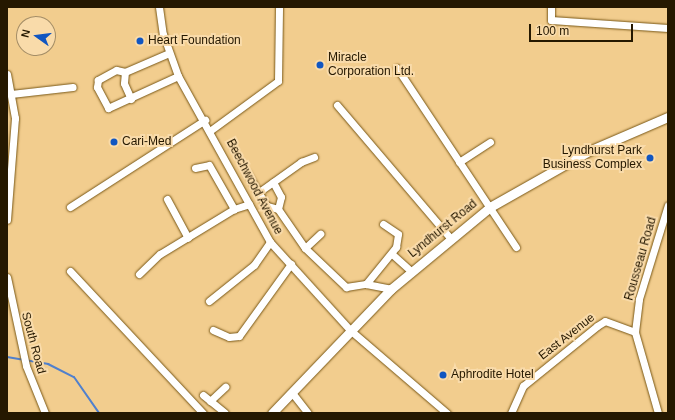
<!DOCTYPE html>
<style>
body{margin:0}
#map{position:relative;width:675px;height:420px;overflow:hidden;background:#f2cd8e;font-family:Arial,sans-serif}
div>[style]{position:absolute}
.stream>*{height:2px;margin:-1px;padding:0 1px;transform-origin:1px;border-radius:1px;background:#5080cd}
.roads{filter:drop-shadow(0 0 1px #795817) drop-shadow(0 0 1px #795817)}
.minor>*{height:7px;margin:-3.5px;padding:0 3.5px;transform-origin:3.5px;border-radius:3.5px;background:#fff}
.major>*{height:9px;margin:-4.5px;padding:0 4.5px;transform-origin:4.5px;border-radius:4.5px;background:#fff}
.dots>*{width:11px;height:11px;translate:-50% -50%;box-sizing:border-box;border:2px solid #f9dbaa;border-radius:50%}
span{translate:-50% -50%;white-space:nowrap;text-align:center;line-height:1.15;-webkit-text-stroke:4px #f9dbaa;paint-order:stroke}
.poi-label{font-size:12px;color:#251800}
.left{translate:0 -50%;text-align:left}
.right{translate:-100% -50%;text-align:right}
.street-label{font-size:12px;color:#251800}
.frame{position:absolute;inset:0;border:8px solid #251800;pointer-events:none}
.north{position:absolute;left:16px;top:16px;width:40px;height:40px;box-sizing:border-box;background:#f9dbaa;border:1px solid #a48d66;border-radius:50%;rotate:284deg;font-size:11px;font-weight:700;line-height:16px;text-align:center;color:#251800}
.north::after{content:'';display:block;margin:auto;width:14px;height:18px;background:#1156c1;clip-path:polygon(50% 0,100% 100%,50% 72%,0 100%)}
.scale{position:absolute;left:529px;top:24px;width:104px;height:18px;box-sizing:border-box;border:2px solid #251800;border-top:0;padding-left:5px;font-size:12px;line-height:14px;white-space:nowrap;color:#251800;-webkit-text-stroke:3px #f9dbaa;paint-order:stroke}
</style>
<div id="map">
<div class="stream">
<i style="left:7px;top:357px;width:42px;rotate:9.7deg"></i>
<i style="left:48px;top:364px;width:29px;rotate:27deg"></i>
<i style="left:74px;top:377px;width:44px;rotate:55.2deg"></i>
</div>
<div class="roads">
<div class="minor">
<i style="left:159px;top:7px;width:27px;rotate:82deg"></i>
<i style="left:163px;top:34px;width:45px;rotate:70.3deg"></i>
<i style="left:178px;top:76px;width:190px;rotate:61deg"></i>
<i style="left:270px;top:242px;width:119px;rotate:47.7deg"></i>
<i style="left:350px;top:330px;width:128px;rotate:40.6deg"></i>
<i style="left:551px;top:7px;width:13px;rotate:90deg"></i>
<i style="left:551px;top:20px;width:117px;rotate:3.9deg"></i>
<i style="left:397px;top:68px;width:215px;rotate:56.4deg"></i>
<i style="left:125px;top:72px;width:9px;rotate:-167deg"></i>
<i style="left:116px;top:70px;width:21px;rotate:151deg"></i>
<i style="left:98px;top:80px;width:7px;rotate:98deg"></i>
<i style="left:97px;top:87px;width:24px;rotate:62deg"></i>
<i style="left:108px;top:108px;width:77px;rotate:-24.6deg"></i>
<i style="left:7px;top:74px;width:45px;rotate:79.7deg"></i>
<i style="left:15px;top:118px;width:102px;rotate:94.5deg"></i>
<i style="left:11px;top:94px;width:62px;rotate:-6.4deg"></i>
<i style="left:131px;top:99px;width:17px;rotate:-114deg"></i>
<i style="left:124px;top:83px;width:11px;rotate:-85deg"></i>
<i style="left:125px;top:72px;width:48px;rotate:-23.4deg"></i>
<i style="left:337px;top:105px;width:175px;rotate:49.6deg"></i>
<i style="left:211px;top:130px;width:83px;rotate:-36.2deg"></i>
<i style="left:278px;top:81px;width:74px;rotate:-89.2deg"></i>
<i style="left:459px;top:162px;width:37px;rotate:-33deg"></i>
<i style="left:195px;top:168px;width:14px;rotate:-12deg"></i>
<i style="left:209px;top:165px;width:51px;rotate:60.4deg"></i>
<i style="left:247px;top:173px;width:39px;rotate:59deg"></i>
<i style="left:267px;top:206px;width:11px;rotate:15deg"></i>
<i style="left:273px;top:182px;width:17px;rotate:62deg"></i>
<i style="left:281px;top:197px;width:12px;rotate:104deg"></i>
<i style="left:259px;top:192px;width:52px;rotate:-35.5deg"></i>
<i style="left:301px;top:162px;width:14px;rotate:-21deg"></i>
<i style="left:167px;top:199px;width:44px;rotate:61.7deg"></i>
<i style="left:70px;top:207px;width:161px;rotate:-32.8deg"></i>
<i style="left:278px;top:209px;width:47px;rotate:55.3deg"></i>
<i style="left:305px;top:248px;width:57px;rotate:43.6deg"></i>
<i style="left:346px;top:287px;width:20px;rotate:-9deg"></i>
<i style="left:366px;top:284px;width:48px;rotate:-51deg"></i>
<i style="left:396px;top:247px;width:13px;rotate:-81deg"></i>
<i style="left:398px;top:234px;width:18px;rotate:-146deg"></i>
<i style="left:305px;top:248px;width:21px;rotate:-43deg"></i>
<i style="left:392px;top:254px;width:25px;rotate:42deg"></i>
<i style="left:70px;top:271px;width:195px;rotate:46.9deg"></i>
<i style="left:139px;top:274px;width:29px;rotate:-44deg"></i>
<i style="left:160px;top:254px;width:87px;rotate:-31.3deg"></i>
<i style="left:234px;top:209px;width:16px;rotate:-18deg"></i>
<i style="left:7px;top:277px;width:91px;rotate:77.9deg"></i>
<i style="left:26px;top:366px;width:51px;rotate:68deg"></i>
<i style="left:366px;top:284px;width:25px;rotate:11deg"></i>
<i style="left:209px;top:301px;width:58px;rotate:-38.7deg"></i>
<i style="left:254px;top:265px;width:28px;rotate:-55deg"></i>
<i style="left:213px;top:330px;width:17px;rotate:24deg"></i>
<i style="left:229px;top:337px;width:10px;rotate:-6deg"></i>
<i style="left:239px;top:336px;width:89px;rotate:-54.2deg"></i>
<i style="left:293px;top:394px;width:24px;rotate:52deg"></i>
<i style="left:203px;top:395px;width:28px;rotate:39deg"></i>
<i style="left:210px;top:401px;width:21px;rotate:-43deg"></i>
<i style="left:511px;top:413px;width:30px;rotate:-66deg"></i>
<i style="left:523px;top:386px;width:95px;rotate:-39deg"></i>
<i style="left:597px;top:326px;width:9px;rotate:-32deg"></i>
<i style="left:605px;top:321px;width:32px;rotate:20deg"></i>
<i style="left:658px;top:413px;width:84px;rotate:-105.9deg"></i>
<i style="left:635px;top:332px;width:33px;rotate:-83deg"></i>
<i style="left:639px;top:299px;width:98px;rotate:-72.9deg"></i>
</div>
<div class="major">
<i style="left:272px;top:413px;width:172px;rotate:-46.2deg"></i>
<i style="left:391px;top:289px;width:129px;rotate:-39.6deg"></i>
<i style="left:490px;top:207px;width:114px;rotate:-29.5deg"></i>
<i style="left:589px;top:151px;width:86px;rotate:-23.3deg"></i>
</div>
</div>
<div class="dots">
<i style="left:140px;top:41px;background:#1156c1"></i>
<i style="left:320px;top:65px;background:#1156c1"></i>
<i style="left:114px;top:142px;background:#1156c1"></i>
<i style="left:650px;top:158px;background:#1156c1"></i>
<i style="left:443px;top:375px;background:#1156c1"></i>
</div>
<div class="poi-label">
<span class="left" style="left:148px;top:41px">Heart Foundation</span>
<span class="left" style="left:328px;top:65px">Miracle<br>Corporation Ltd.</span>
<span class="left" style="left:122px;top:142px">Cari-Med</span>
<span class="right" style="left:642px;top:158px">Lyndhurst Park<br>Business Complex</span>
<span class="left" style="left:451px;top:375px">Aphrodite Hotel</span>
</div>
<div class="street-label">
<span style="left:254px;top:187px;rotate:62deg">Beechwood Avenue</span>
<span style="left:443px;top:229px;rotate:-39deg">Lyndhurst Road</span>
<span style="left:641px;top:259px;rotate:-74deg">Rousseau Road</span>
<span style="left:567px;top:337px;rotate:-38deg">East Avenue</span>
<span style="left:33px;top:343px;rotate:75deg">South Road</span>
</div>
<div class="frame"></div>
<div class="north">N</div>
<div class="scale">100 m</div>
</div>
